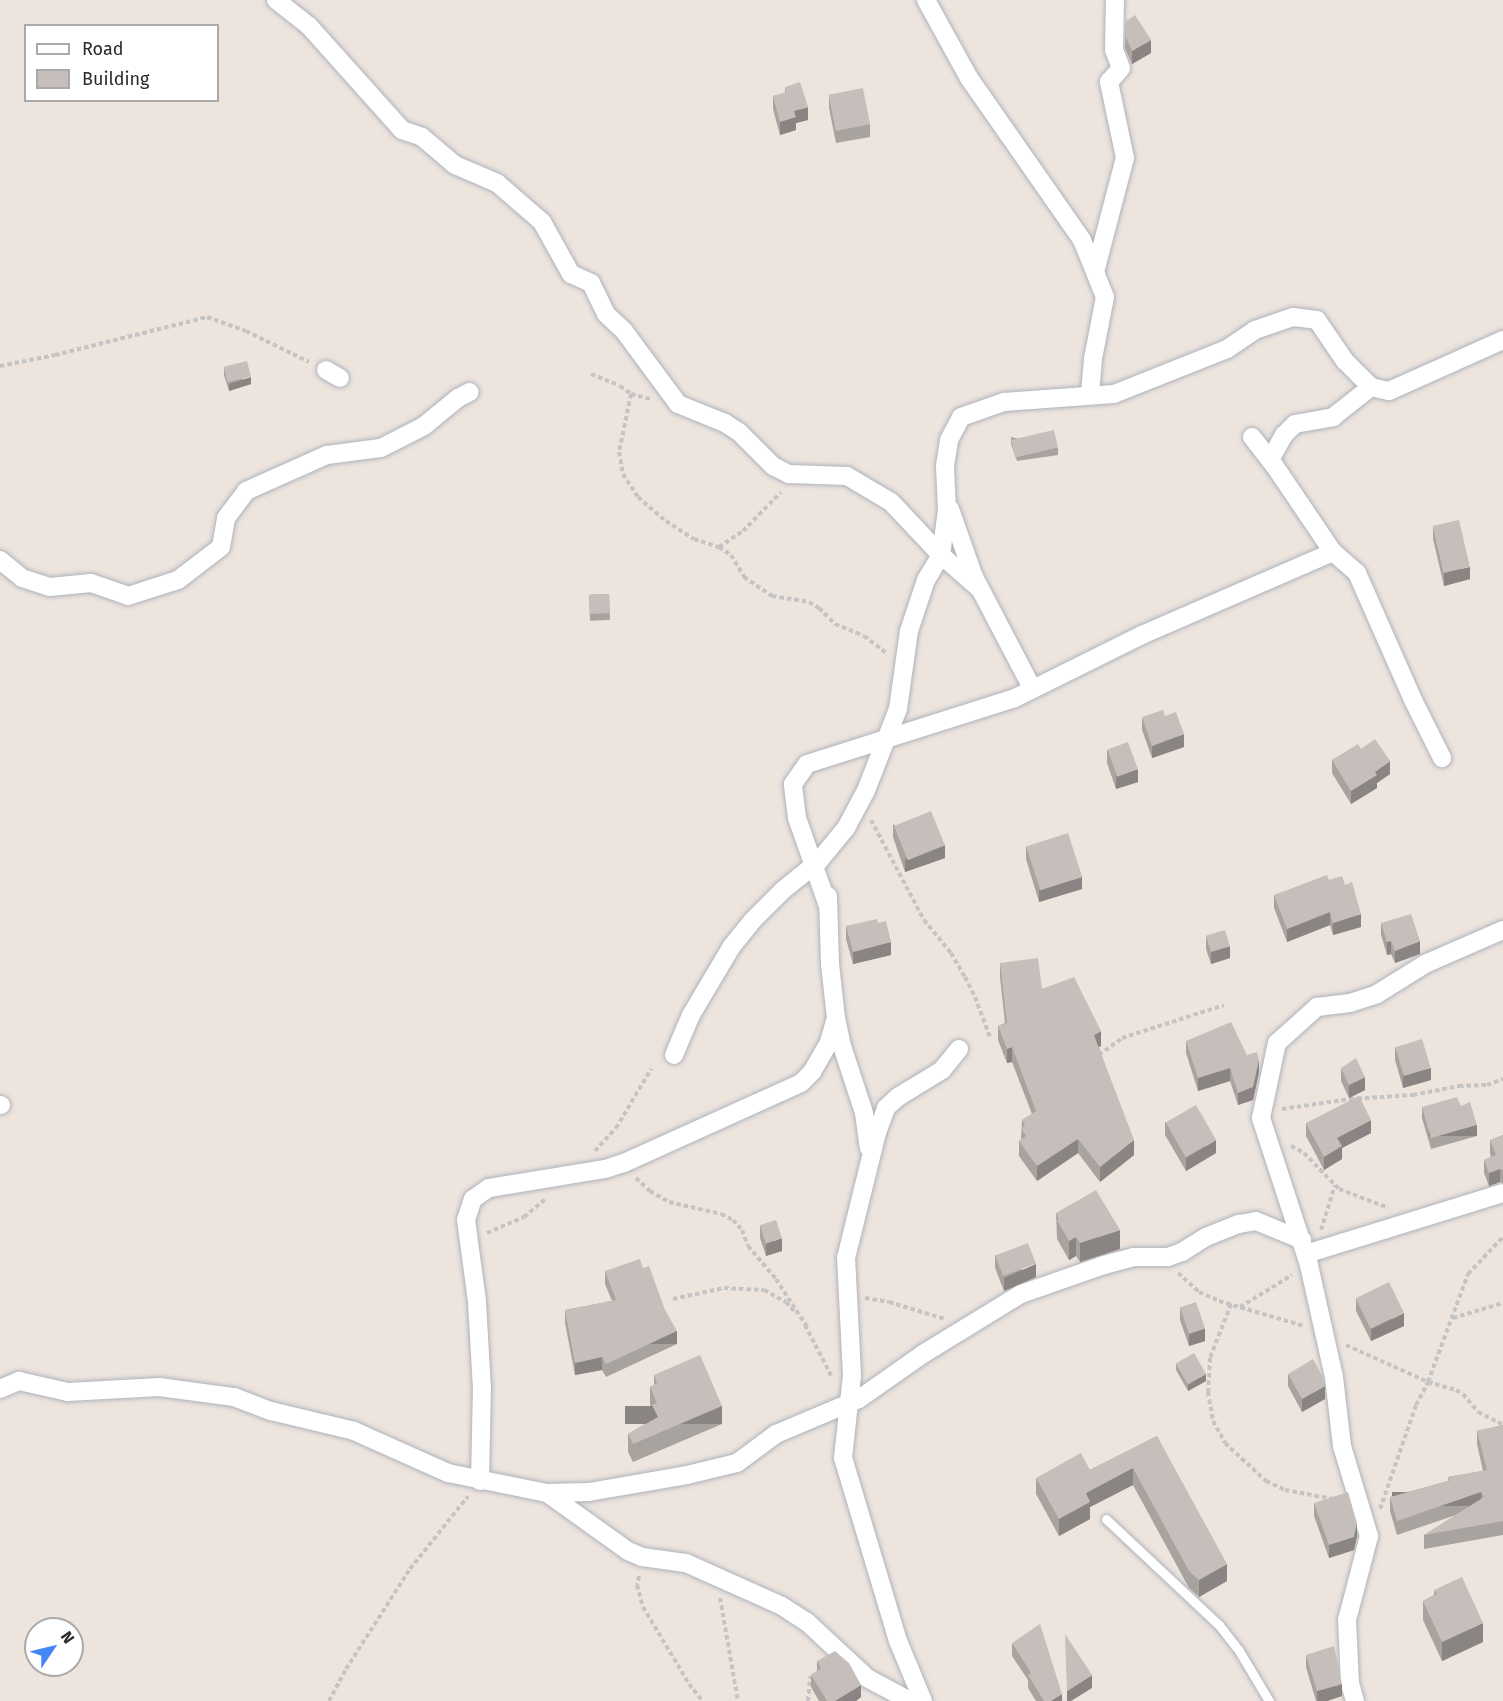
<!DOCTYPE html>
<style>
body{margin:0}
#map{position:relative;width:1503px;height:1701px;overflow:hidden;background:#ede4de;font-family:"Fira Sans",sans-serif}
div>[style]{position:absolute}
.path>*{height:4px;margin-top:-2px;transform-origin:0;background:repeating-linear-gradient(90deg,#c4c4c4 0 4.5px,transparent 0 7.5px)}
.roads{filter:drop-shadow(0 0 2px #aeb3bb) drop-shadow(0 0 2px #aeb3bb)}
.service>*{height:9px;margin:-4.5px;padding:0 4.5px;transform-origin:4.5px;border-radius:4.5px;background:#fff}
.minor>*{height:18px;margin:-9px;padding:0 9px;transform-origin:9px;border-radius:9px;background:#fff}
.wall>*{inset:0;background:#a9a3a0;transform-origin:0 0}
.shaded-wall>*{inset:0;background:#8a8582;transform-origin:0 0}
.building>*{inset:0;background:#c5beba;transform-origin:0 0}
span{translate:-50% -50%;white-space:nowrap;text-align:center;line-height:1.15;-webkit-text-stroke:4.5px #fff;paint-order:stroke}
.legend{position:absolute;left:24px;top:24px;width:195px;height:78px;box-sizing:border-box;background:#fff;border:2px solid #aaa;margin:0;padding:8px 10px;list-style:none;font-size:18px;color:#2b2b2b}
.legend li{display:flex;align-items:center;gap:12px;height:30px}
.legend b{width:30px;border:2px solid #aaa}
.north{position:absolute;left:24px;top:1617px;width:60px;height:60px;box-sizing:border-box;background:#fff;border:2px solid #aaa;border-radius:50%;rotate:55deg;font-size:16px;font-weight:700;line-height:24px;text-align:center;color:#2b2b2b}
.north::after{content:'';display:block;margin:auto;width:21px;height:27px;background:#4386f4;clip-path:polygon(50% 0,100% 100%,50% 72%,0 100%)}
</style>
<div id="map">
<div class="path">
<i style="left:0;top:366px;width:56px;rotate:-11.3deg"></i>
<i style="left:55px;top:355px;width:157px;rotate:-14deg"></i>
<i style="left:207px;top:317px;width:41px;rotate:19.7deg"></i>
<i style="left:246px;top:331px;width:70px;rotate:26.2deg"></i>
<i style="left:591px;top:374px;width:31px;rotate:22deg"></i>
<i style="left:620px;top:386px;width:14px;rotate:36deg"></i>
<i style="left:631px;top:394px;width:20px;rotate:15deg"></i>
<i style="left:631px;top:394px;width:59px;rotate:101.7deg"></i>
<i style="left:619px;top:452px;width:22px;rotate:80deg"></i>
<i style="left:623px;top:474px;width:27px;rotate:57deg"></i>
<i style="left:638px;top:497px;width:37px;rotate:41deg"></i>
<i style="left:666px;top:521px;width:33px;rotate:33deg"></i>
<i style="left:694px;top:539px;width:26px;rotate:18deg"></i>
<i style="left:719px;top:547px;width:14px;rotate:34deg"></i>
<i style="left:731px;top:555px;width:26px;rotate:59deg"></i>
<i style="left:744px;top:577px;width:34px;rotate:34deg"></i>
<i style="left:772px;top:596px;width:37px;rotate:9deg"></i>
<i style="left:809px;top:602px;width:12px;rotate:31deg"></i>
<i style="left:819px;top:608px;width:23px;rotate:45deg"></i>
<i style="left:835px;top:624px;width:31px;rotate:22deg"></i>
<i style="left:864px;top:636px;width:30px;rotate:37deg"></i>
<i style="left:719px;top:547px;width:29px;rotate:-34deg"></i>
<i style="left:743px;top:531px;width:54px;rotate:-45.7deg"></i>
<i style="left:871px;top:820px;width:113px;rotate:62.1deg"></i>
<i style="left:924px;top:920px;width:43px;rotate:50.7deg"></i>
<i style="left:951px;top:953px;width:28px;rotate:60deg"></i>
<i style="left:965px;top:977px;width:22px;rotate:63deg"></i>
<i style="left:975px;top:997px;width:43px;rotate:69.4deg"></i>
<i style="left:1099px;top:1055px;width:29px;rotate:-36deg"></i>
<i style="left:1122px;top:1038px;width:107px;rotate:-17.9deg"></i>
<i style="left:1282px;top:1109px;width:69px;rotate:-8.4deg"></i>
<i style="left:1350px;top:1099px;width:63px;rotate:-3.6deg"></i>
<i style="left:1413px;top:1095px;width:47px;rotate:-11.1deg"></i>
<i style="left:1459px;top:1086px;width:28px;rotate:-2deg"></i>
<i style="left:1487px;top:1085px;width:17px;rotate:-21deg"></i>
<i style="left:1291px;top:1146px;width:15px;rotate:28deg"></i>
<i style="left:1304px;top:1153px;width:50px;rotate:45.8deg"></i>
<i style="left:1339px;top:1189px;width:53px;rotate:20.8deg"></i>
<i style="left:595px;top:1151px;width:31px;rotate:-48deg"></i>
<i style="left:616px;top:1128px;width:69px;rotate:-59.3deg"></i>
<i style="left:636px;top:1178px;width:19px;rotate:43deg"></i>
<i style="left:650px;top:1191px;width:22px;rotate:30deg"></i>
<i style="left:669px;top:1202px;width:53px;rotate:13deg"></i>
<i style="left:721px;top:1214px;width:13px;rotate:27deg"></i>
<i style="left:733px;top:1220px;width:13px;rotate:48deg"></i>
<i style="left:742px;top:1230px;width:17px;rotate:69deg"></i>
<i style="left:748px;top:1246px;width:43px;rotate:49.7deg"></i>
<i style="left:776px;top:1279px;width:57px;rotate:57.1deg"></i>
<i style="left:1321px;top:1230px;width:47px;rotate:-72.7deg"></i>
<i style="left:487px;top:1233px;width:40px;rotate:-23.4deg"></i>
<i style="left:524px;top:1217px;width:30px;rotate:-40deg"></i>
<i style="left:1178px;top:1273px;width:28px;rotate:42deg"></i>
<i style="left:1199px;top:1292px;width:22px;rotate:24deg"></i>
<i style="left:1219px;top:1301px;width:89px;rotate:16.4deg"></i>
<i style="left:865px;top:1298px;width:24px;rotate:9deg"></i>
<i style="left:889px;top:1302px;width:59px;rotate:16.9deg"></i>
<i style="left:673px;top:1299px;width:52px;rotate:-12.2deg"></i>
<i style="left:724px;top:1288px;width:40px;rotate:2.9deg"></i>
<i style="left:764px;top:1290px;width:25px;rotate:29deg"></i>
<i style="left:786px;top:1302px;width:13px;rotate:48deg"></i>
<i style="left:1231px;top:1304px;width:58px;rotate:111.3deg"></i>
<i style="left:1210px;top:1358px;width:34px;rotate:93deg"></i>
<i style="left:1208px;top:1392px;width:29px;rotate:80deg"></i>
<i style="left:1213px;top:1421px;width:25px;rotate:61deg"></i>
<i style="left:1225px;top:1443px;width:56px;rotate:42.8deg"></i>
<i style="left:1266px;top:1481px;width:21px;rotate:25deg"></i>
<i style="left:1285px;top:1490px;width:49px;rotate:10.6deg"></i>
<i style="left:1240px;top:1307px;width:61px;rotate:-31.6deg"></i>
<i style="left:1453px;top:1318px;width:52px;rotate:-16.7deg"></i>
<i style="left:805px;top:1325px;width:59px;rotate:62.6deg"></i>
<i style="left:1346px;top:1345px;width:90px;rotate:24.3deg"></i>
<i style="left:1428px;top:1382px;width:29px;rotate:16deg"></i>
<i style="left:1456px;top:1390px;width:8px;rotate:30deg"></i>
<i style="left:1463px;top:1394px;width:23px;rotate:50deg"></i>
<i style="left:1478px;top:1412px;width:28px;rotate:27deg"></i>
<i style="left:1380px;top:1509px;width:110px;rotate:-70.9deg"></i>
<i style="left:1416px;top:1405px;width:26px;rotate:-62deg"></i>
<i style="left:1428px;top:1382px;width:115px;rotate:-69.7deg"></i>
<i style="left:1468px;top:1274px;width:51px;rotate:-46.6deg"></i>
<i style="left:639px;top:1576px;width:9px;rotate:103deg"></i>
<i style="left:637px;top:1585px;width:23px;rotate:75deg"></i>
<i style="left:643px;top:1607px;width:90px;rotate:59.1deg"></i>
<i style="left:689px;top:1684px;width:22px;rotate:51deg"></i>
<i style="left:720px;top:1598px;width:105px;rotate:80.1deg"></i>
<i style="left:329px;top:1701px;width:36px;rotate:-62deg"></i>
<i style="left:346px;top:1669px;width:119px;rotate:-57.4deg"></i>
<i style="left:410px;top:1569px;width:93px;rotate:-51.5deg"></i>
<i style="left:808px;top:1701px;width:25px;rotate:-85deg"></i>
</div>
<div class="roads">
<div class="service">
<i style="left:1106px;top:1519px;width:155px;rotate:43.2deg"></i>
<i style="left:1219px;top:1625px;width:31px;rotate:52deg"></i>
<i style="left:1238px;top:1649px;width:61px;rotate:59.2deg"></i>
</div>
<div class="minor">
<i style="left:276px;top:0;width:42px;rotate:38.2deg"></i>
<i style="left:309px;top:26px;width:140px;rotate:48.2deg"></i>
<i style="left:402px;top:130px;width:21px;rotate:19deg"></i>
<i style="left:422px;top:137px;width:43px;rotate:40.3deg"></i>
<i style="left:455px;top:165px;width:46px;rotate:23.2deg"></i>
<i style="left:497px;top:183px;width:60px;rotate:40.9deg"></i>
<i style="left:542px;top:222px;width:60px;rotate:60.9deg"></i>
<i style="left:571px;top:274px;width:22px;rotate:24deg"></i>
<i style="left:591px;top:283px;width:34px;rotate:64deg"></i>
<i style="left:606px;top:314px;width:25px;rotate:43deg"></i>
<i style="left:624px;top:331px;width:91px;rotate:53.5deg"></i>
<i style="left:678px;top:404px;width:51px;rotate:22deg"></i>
<i style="left:725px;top:423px;width:17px;rotate:33deg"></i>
<i style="left:739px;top:432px;width:48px;rotate:45deg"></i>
<i style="left:773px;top:466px;width:18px;rotate:27deg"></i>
<i style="left:789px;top:474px;width:58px;rotate:2deg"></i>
<i style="left:847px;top:476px;width:51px;rotate:30.6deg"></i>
<i style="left:891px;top:502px;width:73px;rotate:46.7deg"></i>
<i style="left:941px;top:555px;width:52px;rotate:41.1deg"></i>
<i style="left:926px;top:0;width:89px;rotate:61.1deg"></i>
<i style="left:969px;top:78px;width:198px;rotate:55.1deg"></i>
<i style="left:1082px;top:240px;width:61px;rotate:68deg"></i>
<i style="left:1105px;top:297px;width:63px;rotate:101deg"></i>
<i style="left:1093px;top:359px;width:36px;rotate:95deg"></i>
<i style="left:1095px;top:272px;width:118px;rotate:-75.3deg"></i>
<i style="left:1125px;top:158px;width:78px;rotate:-101.9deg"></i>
<i style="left:1109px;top:82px;width:18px;rotate:-49deg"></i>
<i style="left:1121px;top:68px;width:19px;rotate:-111deg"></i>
<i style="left:1114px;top:50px;width:50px;rotate:-88.9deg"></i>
<i style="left:326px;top:370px;width:16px;rotate:30deg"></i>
<i style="left:1252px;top:437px;width:36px;rotate:52deg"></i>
<i style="left:1274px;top:465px;width:105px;rotate:55.9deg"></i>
<i style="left:1333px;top:552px;width:32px;rotate:41deg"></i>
<i style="left:1357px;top:573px;width:139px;rotate:66.2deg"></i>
<i style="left:1413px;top:700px;width:65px;rotate:63.4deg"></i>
<i style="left:1270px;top:460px;width:29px;rotate:-61deg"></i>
<i style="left:1284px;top:435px;width:16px;rotate:-45deg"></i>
<i style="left:1295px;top:424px;width:39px;rotate:-10deg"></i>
<i style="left:1333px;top:417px;width:48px;rotate:-38.3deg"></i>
<i style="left:950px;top:509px;width:72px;rotate:70.6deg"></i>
<i style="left:974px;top:577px;width:125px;rotate:62.4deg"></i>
<i style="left:0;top:560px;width:28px;rotate:39deg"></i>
<i style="left:22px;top:578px;width:29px;rotate:18deg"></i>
<i style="left:50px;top:587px;width:41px;rotate:-5.6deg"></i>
<i style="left:91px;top:583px;width:39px;rotate:19deg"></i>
<i style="left:128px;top:596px;width:52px;rotate:-17.7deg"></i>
<i style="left:178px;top:580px;width:54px;rotate:-37.5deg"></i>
<i style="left:221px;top:547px;width:29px;rotate:-80deg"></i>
<i style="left:226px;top:518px;width:34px;rotate:-53deg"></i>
<i style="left:246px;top:491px;width:89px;rotate:-24deg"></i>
<i style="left:327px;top:455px;width:54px;rotate:-7.4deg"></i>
<i style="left:381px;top:448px;width:48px;rotate:-27.1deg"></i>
<i style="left:424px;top:426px;width:44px;rotate:-39.5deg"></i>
<i style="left:458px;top:398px;width:13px;rotate:-27deg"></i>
<i style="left:828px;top:896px;width:68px;rotate:88.3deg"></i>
<i style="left:830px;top:964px;width:54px;rotate:83.7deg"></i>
<i style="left:836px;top:1018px;width:29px;rotate:78deg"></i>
<i style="left:842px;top:1046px;width:71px;rotate:71.8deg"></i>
<i style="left:864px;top:1113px;width:35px;rotate:82deg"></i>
<i style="left:828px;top:906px;width:93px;rotate:-109.4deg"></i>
<i style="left:797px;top:818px;width:34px;rotate:-97deg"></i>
<i style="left:793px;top:784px;width:24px;rotate:-55deg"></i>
<i style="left:807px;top:764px;width:218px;rotate:-17.6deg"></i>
<i style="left:1015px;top:698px;width:142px;rotate:-26.4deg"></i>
<i style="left:1142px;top:635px;width:208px;rotate:-23.5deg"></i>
<i style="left:674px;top:1055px;width:43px;rotate:-67deg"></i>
<i style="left:691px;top:1015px;width:80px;rotate:-59.3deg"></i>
<i style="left:732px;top:946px;width:33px;rotate:-51deg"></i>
<i style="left:753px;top:920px;width:42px;rotate:-45deg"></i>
<i style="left:783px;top:890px;width:45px;rotate:-38.7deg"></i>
<i style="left:818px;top:862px;width:44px;rotate:-50.5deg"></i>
<i style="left:846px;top:828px;width:40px;rotate:-62deg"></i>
<i style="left:865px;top:793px;width:90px;rotate:-68.6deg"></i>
<i style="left:898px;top:709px;width:79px;rotate:-82deg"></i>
<i style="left:909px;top:631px;width:54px;rotate:-71.6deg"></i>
<i style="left:926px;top:580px;width:29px;rotate:-59deg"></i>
<i style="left:941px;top:555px;width:45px;rotate:-82.4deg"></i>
<i style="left:947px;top:510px;width:44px;rotate:-92.6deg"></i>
<i style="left:945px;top:466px;width:26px;rotate:-81deg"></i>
<i style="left:949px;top:440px;width:26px;rotate:-62deg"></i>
<i style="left:961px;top:417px;width:46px;rotate:-19.2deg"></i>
<i style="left:1004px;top:402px;width:110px;rotate:-4.2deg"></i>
<i style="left:1114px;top:394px;width:122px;rotate:-21.7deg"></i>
<i style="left:1227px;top:349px;width:34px;rotate:-34deg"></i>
<i style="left:1255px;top:330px;width:40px;rotate:-18.9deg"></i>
<i style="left:1293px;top:317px;width:24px;rotate:7deg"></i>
<i style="left:1317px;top:320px;width:50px;rotate:55.7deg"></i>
<i style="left:1345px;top:361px;width:37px;rotate:45deg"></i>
<i style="left:1371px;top:387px;width:18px;rotate:13deg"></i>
<i style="left:1389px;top:391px;width:125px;rotate:-24.1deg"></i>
<i style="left:0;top:1105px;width:1px"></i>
<i style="left:1306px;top:1254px;width:206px;rotate:-17.2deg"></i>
<i style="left:0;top:1389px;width:21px;rotate:-23deg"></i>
<i style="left:19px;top:1381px;width:50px;rotate:12.7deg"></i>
<i style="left:68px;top:1392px;width:91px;rotate:-3.1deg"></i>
<i style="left:159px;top:1387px;width:76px;rotate:7.6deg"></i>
<i style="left:234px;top:1397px;width:40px;rotate:21deg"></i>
<i style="left:271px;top:1411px;width:85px;rotate:13.5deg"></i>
<i style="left:354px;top:1431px;width:103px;rotate:24.1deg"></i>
<i style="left:448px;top:1473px;width:101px;rotate:11.4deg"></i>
<i style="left:547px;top:1493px;width:100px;rotate:35.6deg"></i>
<i style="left:628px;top:1551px;width:15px;rotate:23deg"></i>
<i style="left:642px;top:1557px;width:44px;rotate:7.8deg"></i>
<i style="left:686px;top:1563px;width:105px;rotate:24.1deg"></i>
<i style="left:782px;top:1606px;width:30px;rotate:33deg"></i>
<i style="left:807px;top:1622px;width:82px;rotate:43deg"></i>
<i style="left:867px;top:1678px;width:49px;rotate:28.1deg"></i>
<i style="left:480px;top:1481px;width:92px;rotate:-88.8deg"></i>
<i style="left:482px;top:1389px;width:88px;rotate:-93.3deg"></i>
<i style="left:477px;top:1301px;width:82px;rotate:-97.7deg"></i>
<i style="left:466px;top:1220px;width:22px;rotate:-72deg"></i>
<i style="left:473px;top:1199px;width:19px;rotate:-35deg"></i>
<i style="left:489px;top:1188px;width:118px;rotate:-9.3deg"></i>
<i style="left:605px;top:1169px;width:20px;rotate:-18deg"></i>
<i style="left:624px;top:1163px;width:194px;rotate:-24.3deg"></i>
<i style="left:801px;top:1083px;width:16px;rotate:-45deg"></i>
<i style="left:812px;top:1072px;width:34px;rotate:-60deg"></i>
<i style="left:829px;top:1042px;width:25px;rotate:-74deg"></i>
<i style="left:547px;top:1493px;width:42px;rotate:-1.4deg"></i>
<i style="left:589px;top:1492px;width:99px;rotate:-9.8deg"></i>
<i style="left:687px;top:1475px;width:51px;rotate:-13.5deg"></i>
<i style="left:737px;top:1463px;width:49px;rotate:-36.6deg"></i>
<i style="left:776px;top:1434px;width:90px;rotate:-22.9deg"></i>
<i style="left:859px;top:1399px;width:78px;rotate:-35.1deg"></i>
<i style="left:923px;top:1354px;width:115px;rotate:-31.5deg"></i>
<i style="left:1021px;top:1294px;width:88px;rotate:-19.3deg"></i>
<i style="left:1104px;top:1265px;width:30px;rotate:-15deg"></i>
<i style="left:1133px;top:1257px;width:35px"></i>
<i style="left:1168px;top:1257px;width:15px;rotate:-20deg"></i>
<i style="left:1182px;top:1252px;width:28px;rotate:-32deg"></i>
<i style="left:1206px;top:1237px;width:35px;rotate:-22deg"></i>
<i style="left:1239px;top:1224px;width:17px;rotate:-10deg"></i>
<i style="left:1256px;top:1221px;width:50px;rotate:22.4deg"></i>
<i style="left:923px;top:1701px;width:65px;rotate:-112.6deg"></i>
<i style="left:898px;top:1641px;width:191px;rotate:-106.7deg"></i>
<i style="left:843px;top:1458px;width:83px;rotate:-83.8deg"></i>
<i style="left:852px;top:1375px;width:117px;rotate:-92.9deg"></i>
<i style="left:846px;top:1258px;width:129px;rotate:-76.1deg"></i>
<i style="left:877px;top:1133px;width:27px;rotate:-70deg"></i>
<i style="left:886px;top:1108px;width:16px;rotate:-43deg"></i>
<i style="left:898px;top:1097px;width:52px;rotate:-31.5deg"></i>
<i style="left:942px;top:1070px;width:27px;rotate:-51deg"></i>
<i style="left:1355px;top:1701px;width:19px;rotate:-106deg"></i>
<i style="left:1350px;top:1683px;width:63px;rotate:-92.7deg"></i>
<i style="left:1347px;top:1620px;width:87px;rotate:-75.3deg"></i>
<i style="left:1369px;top:1536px;width:94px;rotate:-106.7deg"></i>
<i style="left:1342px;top:1446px;width:69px;rotate:-96.6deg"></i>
<i style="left:1334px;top:1377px;width:115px;rotate:-102.6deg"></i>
<i style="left:1309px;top:1265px;width:155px;rotate:-108.1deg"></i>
<i style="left:1261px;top:1118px;width:77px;rotate:-78deg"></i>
<i style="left:1277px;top:1043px;width:54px;rotate:-42deg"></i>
<i style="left:1317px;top:1007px;width:33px;rotate:-7deg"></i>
<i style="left:1350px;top:1003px;width:28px;rotate:-18deg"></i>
<i style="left:1377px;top:994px;width:57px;rotate:-32deg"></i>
<i style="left:1425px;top:964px;width:85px;rotate:-23.6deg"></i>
</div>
</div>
<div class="wall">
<i style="clip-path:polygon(1126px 21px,1151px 53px,1132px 64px,1125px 48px)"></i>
<i style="clip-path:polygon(785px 87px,808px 120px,796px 123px,796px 130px,780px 135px,773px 109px,773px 96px,785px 93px)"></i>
<i style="clip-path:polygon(829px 95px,870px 124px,870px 137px,836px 143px,829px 108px)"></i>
<i style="clip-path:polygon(224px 368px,251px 384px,229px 391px,224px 375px)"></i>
<i style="clip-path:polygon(1011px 437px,1058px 448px,1058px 455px,1017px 461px,1011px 444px)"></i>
<i style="clip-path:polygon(1433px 526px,1470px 579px,1444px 586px,1433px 539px)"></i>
<i style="left:609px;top:594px;width:26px;height:20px;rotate:88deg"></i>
<i style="clip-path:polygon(1165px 716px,1184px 747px,1152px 758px,1142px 730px,1142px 717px)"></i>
<i style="clip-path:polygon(1361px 749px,1390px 774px,1377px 783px,1377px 788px,1351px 804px,1332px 773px,1332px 760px)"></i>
<i style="clip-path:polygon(1107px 750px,1138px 782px,1116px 789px,1107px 763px)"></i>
<i style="clip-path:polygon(893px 824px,945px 858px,905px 872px,893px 837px)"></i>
<i style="clip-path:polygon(1026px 846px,1082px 889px,1039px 902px,1026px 859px)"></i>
<i style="clip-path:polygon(1329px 880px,1345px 885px,1361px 927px,1333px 935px,1330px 925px,1287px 942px,1274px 908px,1274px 895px)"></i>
<i style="clip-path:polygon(878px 923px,891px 955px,853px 964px,846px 939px,846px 926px)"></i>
<i style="clip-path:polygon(1381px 923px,1420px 954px,1395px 963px,1391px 954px,1387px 955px,1381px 935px)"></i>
<i style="clip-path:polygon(1206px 936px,1230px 958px,1211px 964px,1206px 949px)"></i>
<i style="clip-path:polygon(1000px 963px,1042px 989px,1101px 1046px,1099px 1047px,1134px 1155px,1100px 1182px,1078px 1153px,1037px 1181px,1019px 1156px,1019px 1141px,1021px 1140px,1022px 1120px,1032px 1114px,1012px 1062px,1007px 1063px,998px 1040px,998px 1026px,1005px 1023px,1000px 977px)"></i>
<i style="clip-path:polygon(1186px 1041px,1247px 1055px,1259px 1072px,1253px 1100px,1238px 1105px,1230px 1081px,1198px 1091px,1186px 1053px)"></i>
<i style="clip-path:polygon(1395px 1047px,1431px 1080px,1403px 1088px,1395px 1060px)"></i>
<i style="clip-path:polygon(1341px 1068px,1365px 1090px,1349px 1098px,1341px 1081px)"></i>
<i style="clip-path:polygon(1422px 1107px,1477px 1136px,1431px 1149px,1422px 1118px)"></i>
<i style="clip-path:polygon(1165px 1122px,1216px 1153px,1186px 1171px,1165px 1135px)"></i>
<i style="clip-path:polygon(1306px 1123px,1371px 1133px,1342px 1148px,1342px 1159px,1324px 1170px,1306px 1136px)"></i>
<i style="clip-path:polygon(1503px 1135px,1503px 1183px,1500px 1182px,1489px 1186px,1484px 1173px,1484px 1160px,1491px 1157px,1490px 1153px,1490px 1140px)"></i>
<i style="clip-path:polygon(1056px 1213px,1120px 1249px,1080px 1262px,1076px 1256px,1069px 1260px,1057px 1239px)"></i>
<i style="clip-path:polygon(760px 1225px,782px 1251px,766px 1256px,760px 1238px)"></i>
<i style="clip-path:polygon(995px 1255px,1036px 1277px,1004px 1291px,995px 1268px)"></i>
<i style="clip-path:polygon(643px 1268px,677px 1344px,606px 1377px,602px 1370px,575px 1375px,565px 1323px,565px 1310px,612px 1301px,605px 1284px,605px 1271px)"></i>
<i style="clip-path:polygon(1356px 1298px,1404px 1326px,1371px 1341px,1356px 1311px)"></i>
<i style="clip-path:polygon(1180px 1307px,1205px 1341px,1189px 1346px,1180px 1320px)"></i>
<i style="clip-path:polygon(1176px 1363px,1206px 1381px,1188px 1391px,1176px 1370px)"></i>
<i style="clip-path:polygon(1288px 1374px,1325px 1399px,1302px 1412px,1288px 1386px)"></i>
<i style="clip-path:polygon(654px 1375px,722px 1424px,633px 1462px,628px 1452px,628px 1434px,652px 1420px,652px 1411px,650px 1405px,650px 1387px,654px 1385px)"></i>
<i style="clip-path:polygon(1503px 1425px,1503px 1535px,1424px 1549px,1424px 1535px,1456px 1515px,1397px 1535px,1390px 1511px,1390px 1497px,1448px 1481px,1448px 1477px,1483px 1471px,1477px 1444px,1477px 1431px)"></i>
<i style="clip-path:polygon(1157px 1436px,1227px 1581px,1199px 1597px,1189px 1588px,1133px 1485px,1090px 1507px,1090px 1519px,1059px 1536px,1036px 1494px,1036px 1478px,1090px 1470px)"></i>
<i style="clip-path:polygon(1314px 1503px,1357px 1536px,1354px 1550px,1329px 1558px,1314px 1516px)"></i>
<i style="clip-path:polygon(1434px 1590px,1483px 1642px,1442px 1661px,1423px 1620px,1423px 1601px,1434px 1595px)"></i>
<i style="clip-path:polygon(1012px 1643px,1062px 1701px,1036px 1701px,1028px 1688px,1028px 1680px,1012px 1656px)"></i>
<i style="clip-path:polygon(1306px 1655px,1342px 1696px,1327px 1701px,1316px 1701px,1306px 1667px)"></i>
<i style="clip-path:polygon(817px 1661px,861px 1697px,856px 1701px,819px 1701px,811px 1687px,811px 1675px,817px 1671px)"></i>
</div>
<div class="shaded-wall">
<i style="clip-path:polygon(1151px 40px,1151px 53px,1132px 64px,1132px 51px)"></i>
<i style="clip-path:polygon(808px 107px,808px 120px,796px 123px,796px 130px,780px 135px,780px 122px,794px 111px)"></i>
<i style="clip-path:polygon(251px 377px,251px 384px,229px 391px,229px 384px)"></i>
<i style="clip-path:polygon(1470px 567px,1470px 579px,1444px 586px,1444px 573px)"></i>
<i style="clip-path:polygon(1184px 734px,1184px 747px,1152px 758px,1152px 746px)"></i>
<i style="clip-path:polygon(1390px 761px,1390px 774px,1377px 783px,1377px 788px,1351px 804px,1351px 791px,1375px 772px)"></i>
<i style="clip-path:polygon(1138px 769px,1138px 782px,1116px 789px,1116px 776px)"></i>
<i style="clip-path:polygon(945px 845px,945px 858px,905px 872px,905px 859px)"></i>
<i style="clip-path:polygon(1082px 877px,1082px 889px,1039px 902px,1039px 890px)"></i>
<i style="clip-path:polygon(1330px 912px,1330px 925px,1287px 942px,1287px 929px)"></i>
<i style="clip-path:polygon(1361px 914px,1361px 927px,1333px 935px,1333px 923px)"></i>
<i style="clip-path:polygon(1391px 941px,1391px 954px,1387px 955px,1387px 942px)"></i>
<i style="clip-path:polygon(1420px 941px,1420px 954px,1395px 963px,1395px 951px)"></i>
<i style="clip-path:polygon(891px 942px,891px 955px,853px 964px,853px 952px)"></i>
<i style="clip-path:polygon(1230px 946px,1230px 958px,1211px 964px,1211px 951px)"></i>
<i style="clip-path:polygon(1101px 1031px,1101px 1046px,1094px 1049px,1094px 1035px)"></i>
<i style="clip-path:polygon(1012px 1047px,1012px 1062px,1007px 1063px,1007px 1049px)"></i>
<i style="clip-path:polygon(1259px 1060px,1259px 1072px,1253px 1100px,1238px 1105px,1238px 1093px)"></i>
<i style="clip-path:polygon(1230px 1068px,1230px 1081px,1198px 1091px,1198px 1078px)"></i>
<i style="clip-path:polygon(1431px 1068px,1431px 1080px,1403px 1088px,1403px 1075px)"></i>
<i style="clip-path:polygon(1365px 1077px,1365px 1090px,1349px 1098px,1349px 1085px)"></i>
<i style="clip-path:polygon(1371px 1120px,1371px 1133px,1342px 1148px,1342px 1159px,1324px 1170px,1324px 1157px,1337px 1138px)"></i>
<i style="left:1477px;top:1125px;width:11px;height:48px;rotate:90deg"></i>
<i style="clip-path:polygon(1078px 1139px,1078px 1153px,1037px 1181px,1037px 1166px)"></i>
<i style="clip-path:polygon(1134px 1140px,1134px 1155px,1100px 1182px,1100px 1167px)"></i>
<i style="clip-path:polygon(1216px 1140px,1216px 1153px,1186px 1171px,1186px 1158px)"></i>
<i style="clip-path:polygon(1500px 1169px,1500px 1182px,1489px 1186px,1489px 1173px)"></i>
<i style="clip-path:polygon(1120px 1230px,1120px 1249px,1080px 1262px,1080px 1243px)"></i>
<i style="clip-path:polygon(1076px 1237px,1076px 1256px,1069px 1260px,1069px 1241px)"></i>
<i style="clip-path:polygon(782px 1238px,782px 1251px,766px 1256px,766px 1244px)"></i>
<i style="clip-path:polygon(1036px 1264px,1036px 1277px,1004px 1291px,1004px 1278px)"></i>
<i style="clip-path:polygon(1404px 1313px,1404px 1326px,1371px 1341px,1371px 1329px)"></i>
<i style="clip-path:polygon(1205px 1328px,1205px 1341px,1189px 1346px,1189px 1333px)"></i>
<i style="left:677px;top:1331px;width:13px;height:78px;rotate:90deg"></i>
<i style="clip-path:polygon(602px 1357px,602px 1370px,575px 1375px,575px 1363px)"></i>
<i style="clip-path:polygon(1206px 1374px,1206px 1381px,1188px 1391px,1188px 1385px)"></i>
<i style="clip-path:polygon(1325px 1386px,1325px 1399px,1302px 1412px,1302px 1399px)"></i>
<i style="left:722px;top:1406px;width:18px;height:97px;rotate:90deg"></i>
<i style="clip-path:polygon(1133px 1468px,1133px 1485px,1090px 1507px,1090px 1519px,1059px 1536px,1059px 1519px,1086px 1493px)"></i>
<i style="left:1481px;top:1492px;width:14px;height:89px;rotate:90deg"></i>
<i style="clip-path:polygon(1357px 1523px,1357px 1536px,1354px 1550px,1329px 1558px,1329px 1545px)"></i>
<i style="clip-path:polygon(1227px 1564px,1227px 1581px,1199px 1597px,1199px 1580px)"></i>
<i style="clip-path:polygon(1483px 1623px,1483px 1642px,1442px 1661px,1442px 1642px)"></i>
<i style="clip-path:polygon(1092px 1675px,1092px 1688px,1071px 1701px,1067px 1701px,1067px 1691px)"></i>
<i style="clip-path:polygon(1342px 1684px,1342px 1696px,1327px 1701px,1317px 1701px,1317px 1691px)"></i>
<i style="clip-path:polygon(861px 1685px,861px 1697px,856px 1701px,835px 1701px)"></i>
<i style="clip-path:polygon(1062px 1694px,1062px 1701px,1051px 1701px)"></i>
</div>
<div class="building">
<i style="clip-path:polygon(1135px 15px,1151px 40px,1132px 51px,1125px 35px,1126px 21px)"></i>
<i style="clip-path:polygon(800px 82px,808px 107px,794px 111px,796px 117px,780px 122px,773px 96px,786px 92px,785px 87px)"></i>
<i style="left:863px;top:88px;width:37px;height:35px;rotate:79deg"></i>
<i style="left:247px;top:361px;width:16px;height:24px;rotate:76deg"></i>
<i style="left:1054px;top:430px;width:18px;height:44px;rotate:77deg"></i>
<i style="left:1459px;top:520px;width:48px;height:27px;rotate:77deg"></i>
<i style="left:609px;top:594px;width:19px;height:20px;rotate:87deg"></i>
<i style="clip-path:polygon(1163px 710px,1165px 716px,1176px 712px,1184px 734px,1152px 746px,1142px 717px)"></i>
<i style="clip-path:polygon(1375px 739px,1390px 761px,1375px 772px,1377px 775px,1351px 791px,1332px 760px,1358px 744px,1361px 749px)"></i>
<i style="left:1128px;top:742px;width:29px;height:22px;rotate:70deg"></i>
<i style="left:931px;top:811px;width:37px;height:40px;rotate:68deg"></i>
<i style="left:1068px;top:833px;width:46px;height:44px;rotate:72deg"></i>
<i style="clip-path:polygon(1327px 875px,1329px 880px,1342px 876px,1345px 885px,1352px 882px,1361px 914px,1333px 923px,1330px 912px,1287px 929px,1274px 895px)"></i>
<i style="clip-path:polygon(1411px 914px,1420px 941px,1395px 951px,1391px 941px,1387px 942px,1381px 923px)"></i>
<i style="clip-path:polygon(877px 919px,878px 923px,886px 921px,891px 942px,853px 952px,846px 926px)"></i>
<i style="left:1225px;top:930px;width:17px;height:20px;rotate:73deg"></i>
<i style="clip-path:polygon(1038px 958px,1042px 989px,1074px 977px,1101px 1031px,1094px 1035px,1134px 1140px,1100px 1167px,1078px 1139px,1037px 1166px,1019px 1141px,1026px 1136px,1021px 1128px,1025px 1126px,1022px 1120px,1036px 1111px,1012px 1047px,1007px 1049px,998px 1026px,1007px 1023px,1000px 963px)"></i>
<i style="clip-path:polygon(1231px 1022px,1247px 1055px,1257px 1052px,1259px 1060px,1253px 1087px,1238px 1093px,1230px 1068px,1198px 1078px,1186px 1041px)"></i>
<i style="left:1422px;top:1039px;width:30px;height:28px;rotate:73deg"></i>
<i style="clip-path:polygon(1356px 1058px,1365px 1077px,1349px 1085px,1341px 1068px)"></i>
<i style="clip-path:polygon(1359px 1096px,1371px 1120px,1337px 1138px,1342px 1146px,1324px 1157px,1306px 1123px)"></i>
<i style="clip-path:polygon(1457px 1097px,1461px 1106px,1470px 1102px,1477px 1125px,1431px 1138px,1422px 1107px)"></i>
<i style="left:1196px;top:1105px;width:40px;height:35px;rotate:60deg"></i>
<i style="clip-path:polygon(1503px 1135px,1503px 1170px,1500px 1169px,1489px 1173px,1484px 1160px,1496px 1155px,1490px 1140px)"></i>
<i style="clip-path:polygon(1096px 1190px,1120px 1230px,1080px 1243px,1076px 1237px,1069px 1241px,1057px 1220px,1059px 1219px,1056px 1213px)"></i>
<i style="left:776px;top:1220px;width:19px;height:17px;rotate:72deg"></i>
<i style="left:1028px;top:1243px;width:22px;height:35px;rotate:69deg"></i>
<i style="clip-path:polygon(640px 1259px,643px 1268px,649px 1266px,665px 1310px,677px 1331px,606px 1364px,602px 1357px,575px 1363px,565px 1310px,616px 1300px,605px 1271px)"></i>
<i style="left:1389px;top:1282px;width:34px;height:37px;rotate:64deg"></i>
<i style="left:1196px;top:1302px;width:28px;height:17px;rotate:71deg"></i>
<i style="left:1194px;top:1353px;width:24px;height:21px;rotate:60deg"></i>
<i style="clip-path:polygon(700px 1355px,722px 1406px,633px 1444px,628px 1434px,658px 1417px,652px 1405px,657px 1403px,650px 1387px,657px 1383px,654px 1375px)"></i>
<i style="clip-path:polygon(1313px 1359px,1324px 1379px,1325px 1386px,1302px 1399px,1288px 1374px)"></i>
<i style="clip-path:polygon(1503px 1425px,1503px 1521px,1424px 1535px,1484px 1497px,1481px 1492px,1397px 1521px,1390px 1497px,1449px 1481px,1448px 1477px,1487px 1470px,1477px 1431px)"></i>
<i style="clip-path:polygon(1157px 1436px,1227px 1564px,1199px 1580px,1189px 1571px,1133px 1468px,1086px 1493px,1090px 1502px,1059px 1519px,1036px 1478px,1081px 1453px,1090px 1470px)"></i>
<i style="clip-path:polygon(1348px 1492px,1357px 1523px,1354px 1537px,1329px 1545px,1314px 1503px)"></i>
<i style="clip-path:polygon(1462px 1577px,1483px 1623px,1442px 1642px,1423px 1601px,1437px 1594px,1434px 1590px)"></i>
<i style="clip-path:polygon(1040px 1624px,1062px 1694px,1051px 1701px,1044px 1701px,1028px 1675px,1031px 1673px,1012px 1643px)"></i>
<i style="clip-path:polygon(1065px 1634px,1092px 1675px,1067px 1691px)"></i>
<i style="clip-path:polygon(1334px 1646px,1342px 1684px,1317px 1691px,1306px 1655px)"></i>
<i style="clip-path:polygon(835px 1651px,849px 1663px,861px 1685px,835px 1701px,827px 1701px,811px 1675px,821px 1668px,817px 1661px)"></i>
</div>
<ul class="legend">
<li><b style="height:8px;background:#fff"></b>Road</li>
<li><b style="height:16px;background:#c5beba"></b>Building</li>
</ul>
<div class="north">N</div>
</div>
